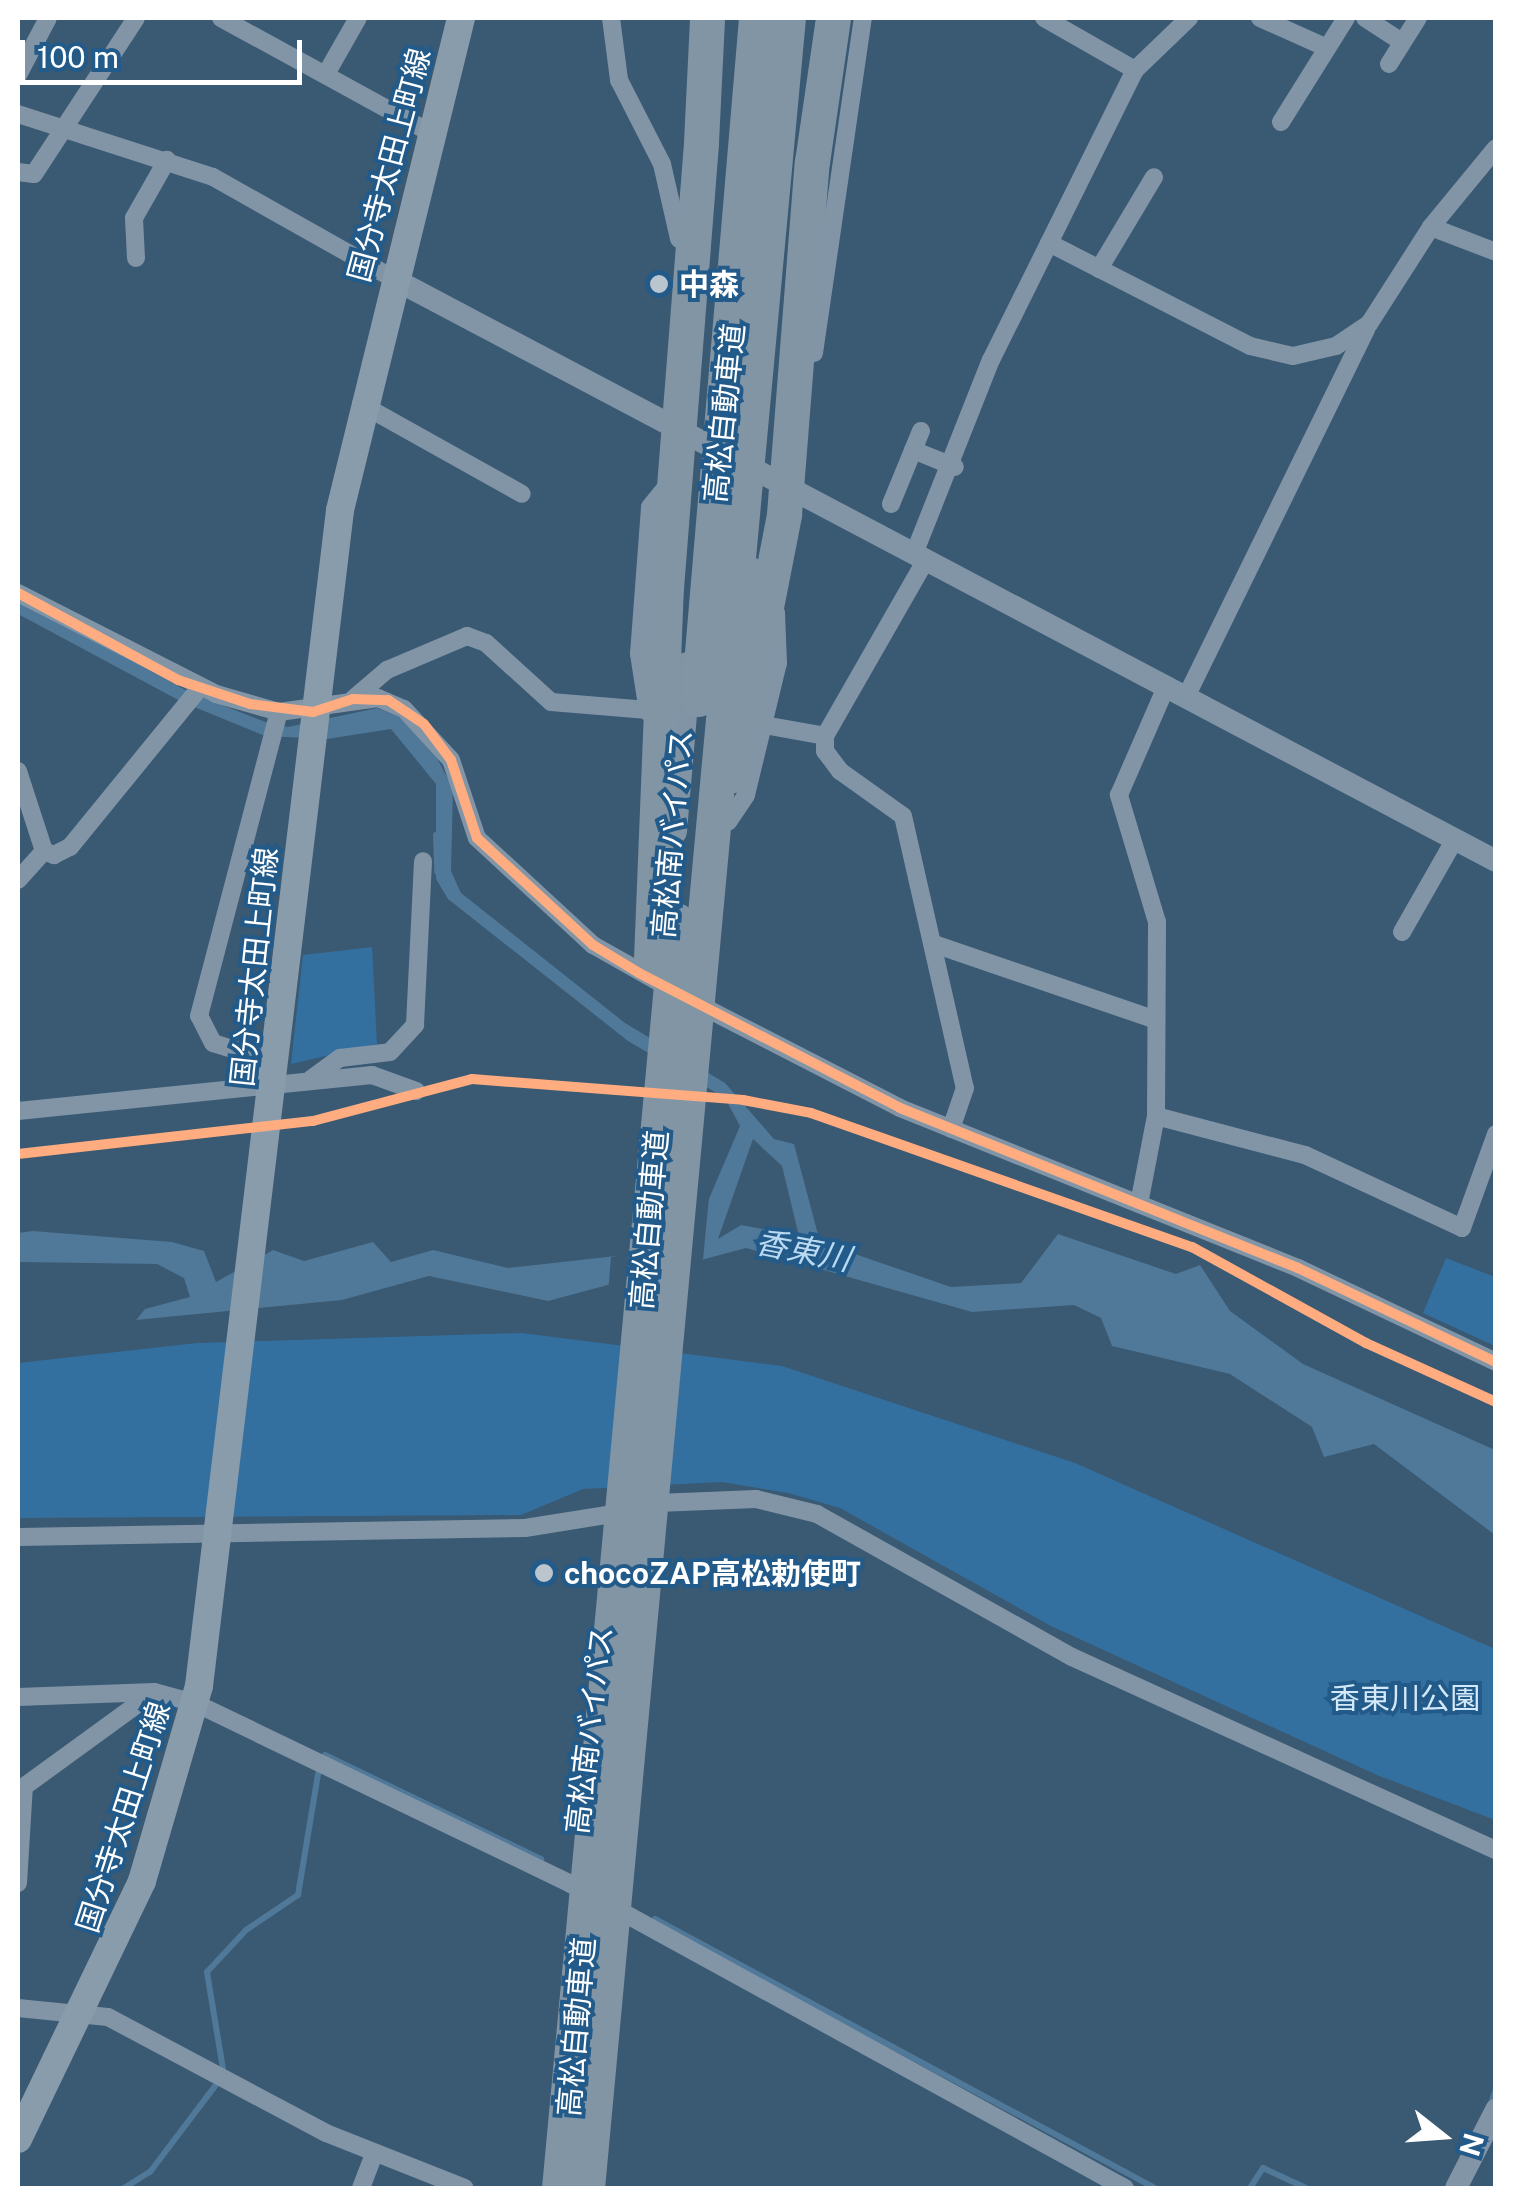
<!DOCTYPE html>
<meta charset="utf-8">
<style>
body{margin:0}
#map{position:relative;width:1513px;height:2206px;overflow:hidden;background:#3a5972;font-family:"Public Sans","Noto Sans JP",sans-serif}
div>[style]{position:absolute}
.green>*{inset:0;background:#34709f}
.water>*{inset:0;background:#507898}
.pier>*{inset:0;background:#3a5972}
.stream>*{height:6px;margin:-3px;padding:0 3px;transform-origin:3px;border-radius:3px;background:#507898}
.minor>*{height:18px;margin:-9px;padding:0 9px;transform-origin:9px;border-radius:9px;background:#8195a7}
.tertiary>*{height:22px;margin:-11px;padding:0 11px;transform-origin:11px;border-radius:11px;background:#8195a7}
.secondary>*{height:28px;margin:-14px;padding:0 14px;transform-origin:14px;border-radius:14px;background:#899cac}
.trunk>*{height:30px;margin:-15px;padding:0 15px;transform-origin:15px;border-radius:15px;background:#8094a5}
.motorway>*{height:35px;margin:-17.5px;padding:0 17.5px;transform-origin:17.5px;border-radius:17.5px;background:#8195a5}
.motorway-bridge>*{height:35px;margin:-17.5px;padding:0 17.5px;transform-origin:17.5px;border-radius:17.5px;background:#8195a5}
.cycleway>*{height:10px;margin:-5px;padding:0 5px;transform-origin:5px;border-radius:5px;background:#ffac80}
.dots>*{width:28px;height:28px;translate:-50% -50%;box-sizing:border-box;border:5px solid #225b8a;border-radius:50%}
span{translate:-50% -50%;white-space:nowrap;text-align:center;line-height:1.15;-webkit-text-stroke:8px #225b8a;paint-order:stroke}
.street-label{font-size:30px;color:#fff}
.poi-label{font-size:30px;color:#fff;font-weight:700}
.left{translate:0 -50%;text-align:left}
.park-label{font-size:30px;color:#d3e8f8}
.water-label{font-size:32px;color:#badaf2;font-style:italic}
.frame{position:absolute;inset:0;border:20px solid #fff;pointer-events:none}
.north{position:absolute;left:1393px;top:2086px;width:100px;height:100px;-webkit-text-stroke:8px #225b8a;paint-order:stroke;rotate:107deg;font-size:28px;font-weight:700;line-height:40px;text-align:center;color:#fff}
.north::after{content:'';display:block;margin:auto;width:35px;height:45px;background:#fff;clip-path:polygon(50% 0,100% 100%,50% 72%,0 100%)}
.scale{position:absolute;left:20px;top:40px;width:282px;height:45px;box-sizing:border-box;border:5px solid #fff;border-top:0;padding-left:12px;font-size:30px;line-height:35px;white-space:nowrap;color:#fff;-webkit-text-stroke:8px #225b8a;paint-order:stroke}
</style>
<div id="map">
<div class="green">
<i style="clip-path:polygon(372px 947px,377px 1044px,291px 1064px,303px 955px)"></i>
<i style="clip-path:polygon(1446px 1258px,1495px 1277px,1495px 1346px,1423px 1313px)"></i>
<i style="clip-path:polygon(522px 1333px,782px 1366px,1075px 1463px,1495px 1649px,1495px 1820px,1377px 1775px,1051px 1626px,840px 1508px,788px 1493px,722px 1482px,583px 1489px,521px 1515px,18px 1518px,18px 1363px,197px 1343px)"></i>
</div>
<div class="water">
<i style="clip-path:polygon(evenodd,18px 598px,191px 693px,268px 723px,288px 727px,377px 708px,398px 716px,432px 748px,453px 789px,451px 871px,461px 893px,625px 1023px,725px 1083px,774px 1139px,794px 1144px,820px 1242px,951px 1287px,1021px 1283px,1058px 1234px,1176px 1274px,1200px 1265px,1230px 1311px,1303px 1364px,1495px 1450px,1495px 1535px,1374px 1444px,1324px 1457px,1312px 1427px,1230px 1374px,1112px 1346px,1101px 1318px,1074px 1305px,972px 1312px,746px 1248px,548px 1301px,429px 1276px,342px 1300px,136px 1320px,145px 1309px,190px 1297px,184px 1278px,157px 1264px,18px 1262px,18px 1233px,33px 1231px,172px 1242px,204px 1251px,216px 1282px,273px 1250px,304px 1261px,373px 1242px,391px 1262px,433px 1250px,508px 1268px,688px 1248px,740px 1126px,725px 1098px,628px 1041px,448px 899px,436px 879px,436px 784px,391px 729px,327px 739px,265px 736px,182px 702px,18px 614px,18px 598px,753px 1139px,782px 1166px,799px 1236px,741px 1225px,718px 1239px,753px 1139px)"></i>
</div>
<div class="pier">
<i style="clip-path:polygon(710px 1186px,702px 1270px,608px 1295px,611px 1257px,685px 1244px)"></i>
</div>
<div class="stream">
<i style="left:436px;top:835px;width:37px;rotate:88deg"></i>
<i style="left:325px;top:1755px;width:240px;rotate:25.7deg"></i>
<i style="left:655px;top:1919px;width:568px;rotate:28.28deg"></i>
<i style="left:1496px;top:1990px;width:76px;rotate:90deg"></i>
<i style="left:223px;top:2069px;width:98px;rotate:-99.4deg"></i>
<i style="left:207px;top:1972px;width:57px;rotate:-47.1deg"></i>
<i style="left:246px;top:1930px;width:63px;rotate:-33.9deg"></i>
<i style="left:298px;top:1895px;width:123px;rotate:-80.6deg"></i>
<i style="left:1490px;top:2107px;width:20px;rotate:-72deg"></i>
<i style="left:124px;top:2188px;width:31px;rotate:-32deg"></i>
<i style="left:150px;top:2172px;width:108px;rotate:-52.9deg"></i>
<i style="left:1250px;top:2188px;width:24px;rotate:-57deg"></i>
<i style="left:1263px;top:2168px;width:47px;rotate:24.9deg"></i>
</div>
<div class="minor">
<i style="left:221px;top:18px;width:239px;rotate:28.7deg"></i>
<i style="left:611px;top:18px;width:63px;rotate:82.6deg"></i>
<i style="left:619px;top:80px;width:94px;rotate:62.9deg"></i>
<i style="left:662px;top:164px;width:77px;rotate:77.2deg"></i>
<i style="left:1044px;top:18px;width:105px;rotate:29.7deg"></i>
<i style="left:1260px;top:18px;width:73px;rotate:24.1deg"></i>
<i style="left:1365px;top:18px;width:44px;rotate:33deg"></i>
<i style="left:1389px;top:64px;width:54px;rotate:-57.8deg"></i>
<i style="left:326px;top:74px;width:64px;rotate:-60.3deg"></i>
<i style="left:18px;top:75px;width:64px;rotate:-62.2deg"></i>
<i style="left:18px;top:114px;width:205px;rotate:17.9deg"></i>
<i style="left:213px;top:177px;width:206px;rotate:29.4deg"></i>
<i style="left:1281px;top:122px;width:123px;rotate:-58deg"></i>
<i style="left:18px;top:172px;width:16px;rotate:7deg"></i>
<i style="left:34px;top:174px;width:186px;rotate:-56.8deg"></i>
<i style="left:1431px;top:227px;width:102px;rotate:-50.6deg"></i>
<i style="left:1049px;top:243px;width:226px;rotate:27.1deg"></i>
<i style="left:1250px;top:346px;width:44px;rotate:13.1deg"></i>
<i style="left:1293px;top:356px;width:44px;rotate:-13.1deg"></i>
<i style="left:1336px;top:346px;width:40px;rotate:-34deg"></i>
<i style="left:1369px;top:324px;width:115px;rotate:-57.4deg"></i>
<i style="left:1431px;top:227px;width:70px;rotate:21deg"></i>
<i style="left:136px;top:258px;width:40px;rotate:-92.9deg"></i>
<i style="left:134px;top:218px;width:67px;rotate:-60.4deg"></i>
<i style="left:1099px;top:269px;width:107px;rotate:-59.1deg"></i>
<i style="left:814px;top:353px;width:339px;rotate:-81.7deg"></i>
<i style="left:361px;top:404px;width:184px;rotate:29.2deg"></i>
<i style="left:913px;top:450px;width:45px;rotate:22deg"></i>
<i style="left:891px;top:504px;width:79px;rotate:-67.7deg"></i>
<i style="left:914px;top:554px;width:209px;rotate:-68.4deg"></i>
<i style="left:991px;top:360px;width:324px;rotate:-63.6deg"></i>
<i style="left:1135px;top:70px;width:75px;rotate:-43.9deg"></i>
<i style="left:18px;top:593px;width:222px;rotate:27deg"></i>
<i style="left:216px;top:694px;width:66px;rotate:15.9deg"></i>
<i style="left:279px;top:712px;width:100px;rotate:-8deg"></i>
<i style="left:378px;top:698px;width:28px;rotate:23deg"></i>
<i style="left:404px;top:709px;width:69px;rotate:47.3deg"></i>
<i style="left:451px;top:760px;width:82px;rotate:71.6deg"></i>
<i style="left:477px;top:838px;width:158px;rotate:42.7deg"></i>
<i style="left:593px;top:945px;width:90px;rotate:29.4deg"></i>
<i style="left:1186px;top:697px;width:410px;rotate:-63.9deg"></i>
<i style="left:353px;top:699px;width:45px;rotate:-40.5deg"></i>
<i style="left:387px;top:670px;width:87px;rotate:-23deg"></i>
<i style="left:467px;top:636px;width:20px;rotate:20deg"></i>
<i style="left:486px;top:643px;width:88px;rotate:42.2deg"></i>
<i style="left:551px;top:702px;width:97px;rotate:4.7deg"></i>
<i style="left:648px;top:712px;width:59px;rotate:-98.8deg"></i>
<i style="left:639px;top:654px;width:147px;rotate:-85.7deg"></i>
<i style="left:650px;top:507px;width:32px;rotate:-51deg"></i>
<i style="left:764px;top:725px;width:62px;rotate:10.2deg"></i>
<i style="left:825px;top:736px;width:203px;rotate:-60.2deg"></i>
<i style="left:825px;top:736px;width:15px;rotate:90deg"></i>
<i style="left:825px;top:751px;width:25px;rotate:53deg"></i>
<i style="left:840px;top:771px;width:77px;rotate:35.5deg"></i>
<i style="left:903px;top:816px;width:279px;rotate:77.2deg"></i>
<i style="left:965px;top:1088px;width:43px;rotate:108.9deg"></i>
<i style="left:18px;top:771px;width:84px;rotate:72deg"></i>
<i style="left:728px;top:822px;width:32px;rotate:-56deg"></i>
<i style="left:746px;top:795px;width:136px;rotate:-76.4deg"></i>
<i style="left:778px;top:663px;width:50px;rotate:-92.3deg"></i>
<i style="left:776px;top:613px;width:53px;rotate:-117.1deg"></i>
<i style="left:18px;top:880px;width:39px;rotate:-48deg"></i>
<i style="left:44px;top:851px;width:11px;rotate:22deg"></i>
<i style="left:54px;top:855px;width:18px;rotate:-27deg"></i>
<i style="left:70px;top:847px;width:204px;rotate:-50.8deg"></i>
<i style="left:1402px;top:932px;width:107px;rotate:-60.3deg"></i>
<i style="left:937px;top:945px;width:231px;rotate:18.9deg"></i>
<i style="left:694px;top:1002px;width:232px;rotate:27.2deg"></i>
<i style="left:900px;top:1108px;width:429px;rotate:21.9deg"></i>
<i style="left:1298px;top:1268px;width:219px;rotate:25.4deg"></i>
<i style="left:276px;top:1071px;width:20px;rotate:-139deg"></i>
<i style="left:261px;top:1058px;width:50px;rotate:-162.6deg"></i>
<i style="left:213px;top:1043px;width:30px;rotate:-117deg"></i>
<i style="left:199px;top:1016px;width:314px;rotate:-75.3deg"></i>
<i style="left:311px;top:1079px;width:36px;rotate:-36deg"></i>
<i style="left:340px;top:1058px;width:50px;rotate:-6.8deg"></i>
<i style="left:390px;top:1052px;width:37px;rotate:-47deg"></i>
<i style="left:415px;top:1025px;width:164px;rotate:-87.2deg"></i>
<i style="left:18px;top:1111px;width:356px;rotate:-5.8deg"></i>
<i style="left:372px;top:1075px;width:47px;rotate:20deg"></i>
<i style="left:1156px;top:1116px;width:154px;rotate:14.7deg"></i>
<i style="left:1305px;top:1155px;width:173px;rotate:24.9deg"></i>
<i style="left:1462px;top:1228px;width:100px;rotate:-70.1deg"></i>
<i style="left:1139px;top:1204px;width:90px;rotate:-79.1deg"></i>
<i style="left:1156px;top:1116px;width:194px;rotate:-89.7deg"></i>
<i style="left:1157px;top:922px;width:133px;rotate:-106.7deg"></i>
<i style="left:1119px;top:795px;width:118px;rotate:-66.5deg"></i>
<i style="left:657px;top:1503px;width:99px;rotate:-2.3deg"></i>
<i style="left:756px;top:1499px;width:63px;rotate:13.8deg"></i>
<i style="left:817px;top:1514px;width:292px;rotate:29.3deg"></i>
<i style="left:1072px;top:1657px;width:466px;rotate:24.5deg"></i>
<i style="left:18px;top:1537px;width:507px;rotate:-1.02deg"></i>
<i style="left:525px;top:1528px;width:88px;rotate:-9.1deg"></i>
<i style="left:18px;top:1697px;width:136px;rotate:-2.1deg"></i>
<i style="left:154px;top:1692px;width:42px;rotate:15deg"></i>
<i style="left:195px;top:1703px;width:417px;rotate:25.7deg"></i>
<i style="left:571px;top:1884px;width:632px;rotate:28.76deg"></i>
<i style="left:18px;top:1791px;width:167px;rotate:-36deg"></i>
<i style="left:18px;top:1883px;width:97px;rotate:-86.5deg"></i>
<i style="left:18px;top:2008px;width:90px;rotate:5.7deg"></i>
<i style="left:108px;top:2017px;width:247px;rotate:28deg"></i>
<i style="left:326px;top:2133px;width:149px;rotate:21.6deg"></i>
<i style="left:361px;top:2188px;width:36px;rotate:-69deg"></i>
</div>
<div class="tertiary">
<i style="left:392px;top:278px;width:1248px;rotate:27.84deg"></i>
<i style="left:1456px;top:2188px;width:88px;rotate:-62.9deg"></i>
</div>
<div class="secondary">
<i style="left:18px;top:2139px;width:286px;rotate:-64.3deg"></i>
<i style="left:142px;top:1881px;width:203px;rotate:-73.7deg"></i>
<i style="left:199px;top:1686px;width:1184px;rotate:-83.16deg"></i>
<i style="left:340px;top:510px;width:507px;rotate:-76.18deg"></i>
</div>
<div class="trunk">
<i style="left:672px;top:831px;width:164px;rotate:-85.1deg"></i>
</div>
<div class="motorway">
<i style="left:701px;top:142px;width:124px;rotate:-87.2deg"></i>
<i style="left:812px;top:162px;width:146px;rotate:-81.7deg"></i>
</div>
<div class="motorway-bridge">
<i style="left:698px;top:699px;width:683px;rotate:-85.13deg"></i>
<i style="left:733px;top:775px;width:266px;rotate:-78.9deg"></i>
<i style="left:784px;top:514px;width:353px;rotate:-85.5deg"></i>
<i style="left:651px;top:959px;width:371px;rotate:-87.7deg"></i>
<i style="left:666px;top:588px;width:447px;rotate:-85.5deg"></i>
<i style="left:559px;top:2188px;width:1273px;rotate:-84.68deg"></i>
<i style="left:587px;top:2188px;width:2179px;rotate:-84.71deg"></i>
</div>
<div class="cycleway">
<i style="left:18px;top:593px;width:182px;rotate:28.5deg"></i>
<i style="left:178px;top:680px;width:76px;rotate:18.4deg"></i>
<i style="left:250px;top:704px;width:64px;rotate:7.2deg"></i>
<i style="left:313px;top:712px;width:42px;rotate:-18deg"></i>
<i style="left:353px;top:699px;width:35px;rotate:2deg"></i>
<i style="left:388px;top:700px;width:43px;rotate:33.7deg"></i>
<i style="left:424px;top:724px;width:45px;rotate:53.1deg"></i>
<i style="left:451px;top:760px;width:82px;rotate:71.6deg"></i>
<i style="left:477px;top:838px;width:158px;rotate:42.7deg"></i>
<i style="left:593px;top:945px;width:54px;rotate:31.3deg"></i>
<i style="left:639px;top:973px;width:294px;rotate:27.3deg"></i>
<i style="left:900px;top:1108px;width:429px;rotate:21.9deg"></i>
<i style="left:1298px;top:1268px;width:219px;rotate:25.4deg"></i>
<i style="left:18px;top:1154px;width:297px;rotate:-6.4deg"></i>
<i style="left:313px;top:1121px;width:164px;rotate:-14.8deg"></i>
<i style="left:472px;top:1079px;width:272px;rotate:4.4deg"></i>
<i style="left:743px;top:1100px;width:69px;rotate:10.8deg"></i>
<i style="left:811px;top:1113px;width:404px;rotate:19.4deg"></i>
<i style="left:1192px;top:1247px;width:199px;rotate:28.9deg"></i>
<i style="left:1366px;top:1343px;width:143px;rotate:24.4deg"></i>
</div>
<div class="dots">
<i style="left:659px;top:284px;background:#bac5ce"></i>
<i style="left:544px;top:1573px;background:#bac5ce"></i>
</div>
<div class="street-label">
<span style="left:389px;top:165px;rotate:-75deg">国分寺太田上町線</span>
<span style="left:724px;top:413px;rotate:-84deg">高松自動車道</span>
<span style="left:672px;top:834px;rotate:-85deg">高松南バイパス</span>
<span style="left:254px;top:967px;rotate:-84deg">国分寺太田上町線</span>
<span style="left:649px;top:1220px;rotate:-85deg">高松自動車道</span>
<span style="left:589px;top:1730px;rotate:-83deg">高松南バイパス</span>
<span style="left:123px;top:1817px;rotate:-72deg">国分寺太田上町線</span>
<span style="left:576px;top:2027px;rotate:-85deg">高松自動車道</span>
</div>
<div class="poi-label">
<span class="left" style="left:679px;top:284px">中森</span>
<span class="left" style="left:564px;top:1573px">chocoZAP高松勅使町</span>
</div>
<div class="park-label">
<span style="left:1405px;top:1698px">香東川公園</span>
</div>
<div class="water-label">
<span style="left:803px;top:1251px;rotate:11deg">香東川</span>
</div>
<div class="frame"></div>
<div class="north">N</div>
<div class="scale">100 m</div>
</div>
